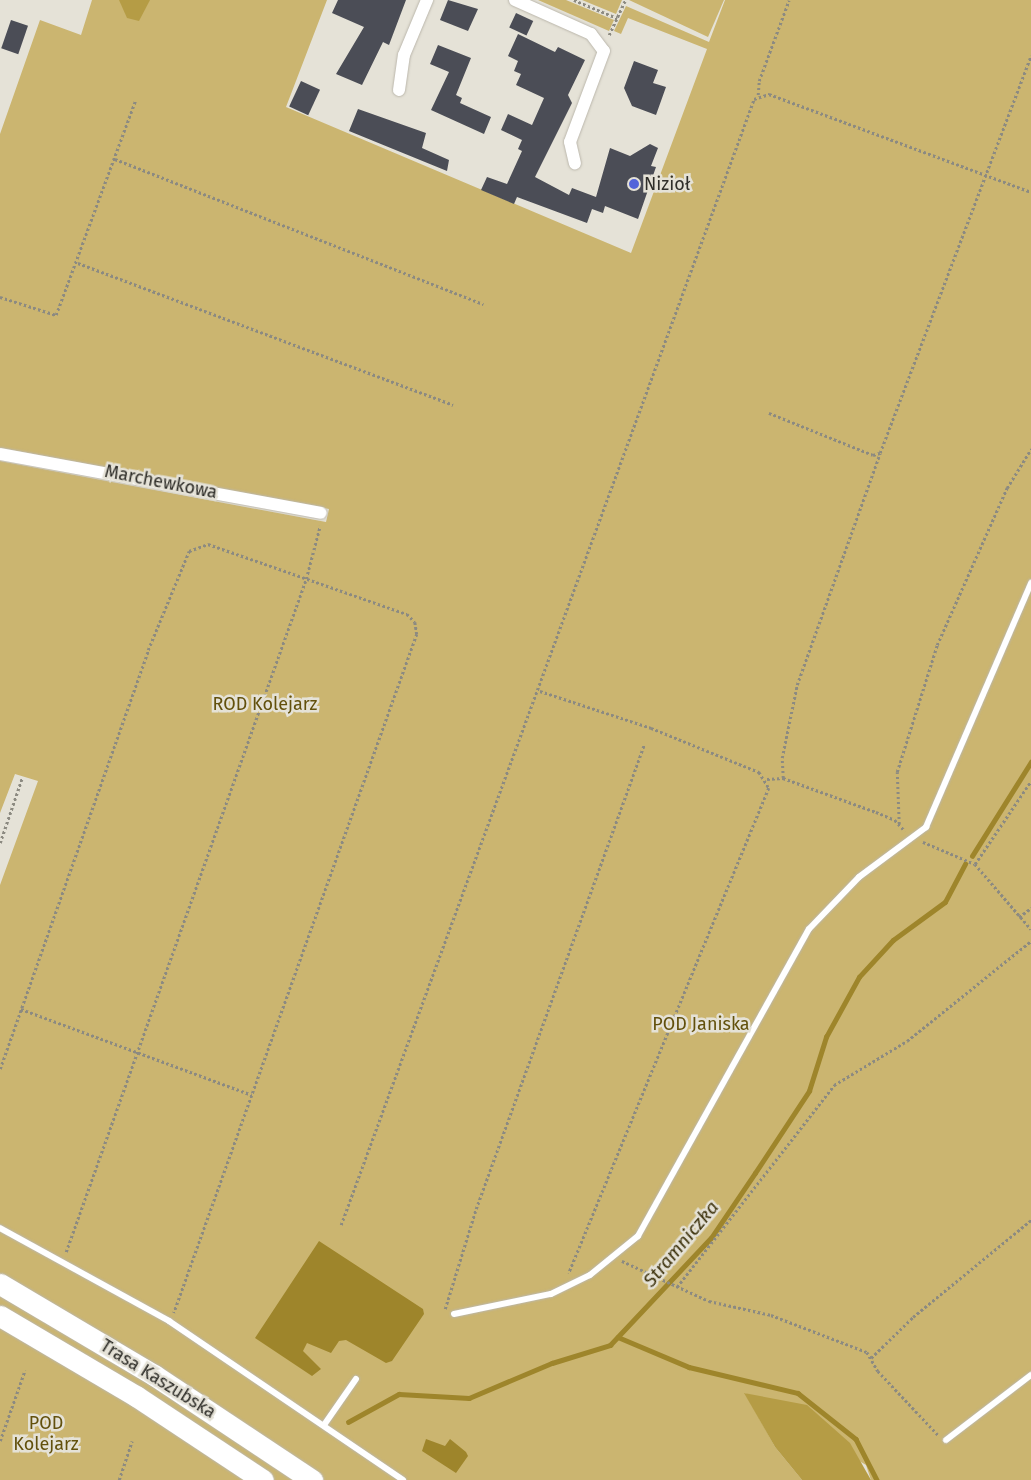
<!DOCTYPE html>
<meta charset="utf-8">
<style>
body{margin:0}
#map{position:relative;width:1031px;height:1480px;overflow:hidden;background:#e5e2d7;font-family:"Fira Sans",sans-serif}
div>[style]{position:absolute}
.green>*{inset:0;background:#cbb570}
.forest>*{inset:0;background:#b59c45}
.water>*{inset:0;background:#9e852b}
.stream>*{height:4.5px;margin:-2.25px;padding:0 2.25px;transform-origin:2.25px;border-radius:2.25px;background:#9e852b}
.building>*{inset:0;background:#4b4d56;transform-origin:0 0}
.path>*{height:2.5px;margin-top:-1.25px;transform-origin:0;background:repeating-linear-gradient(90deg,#8c8a81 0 2.5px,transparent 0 5px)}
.roads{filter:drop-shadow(0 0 1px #bbb7ac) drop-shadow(0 0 1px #bbb7ac)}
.service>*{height:6px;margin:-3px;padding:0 3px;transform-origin:3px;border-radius:3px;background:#fff}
.minor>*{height:12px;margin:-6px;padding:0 6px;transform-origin:6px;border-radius:6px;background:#fff}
.motorway>*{height:21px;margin:-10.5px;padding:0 10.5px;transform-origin:10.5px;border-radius:10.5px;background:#fff}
.dots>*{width:14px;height:14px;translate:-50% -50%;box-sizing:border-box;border:2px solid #e5e2d7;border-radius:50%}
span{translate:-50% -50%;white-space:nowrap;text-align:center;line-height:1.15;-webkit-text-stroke:5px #e5e2d7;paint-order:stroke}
.poi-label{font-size:18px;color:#2f2e29}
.left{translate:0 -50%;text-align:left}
.street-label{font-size:18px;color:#2f2e29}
.park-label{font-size:18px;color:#62500c}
.water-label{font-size:19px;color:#3c310b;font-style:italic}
</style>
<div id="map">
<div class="green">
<i style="clip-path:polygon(92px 0,327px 0,286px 107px,631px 253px,707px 49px,628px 18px,621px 34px,614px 31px,626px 6px,709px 42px,725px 0,1031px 0,1031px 1480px,871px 1480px,866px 1465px,745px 1393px,775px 1447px,802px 1480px,0 1480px,0 885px,38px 781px,15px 774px,0 813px,0 461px,326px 522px,329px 509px,0 448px,0 134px,40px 20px,81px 35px)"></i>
<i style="clip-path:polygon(538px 0,566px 0,614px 20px,609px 31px)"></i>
<i style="clip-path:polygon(582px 0,622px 0,616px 14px)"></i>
<i style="clip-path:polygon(629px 0,724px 0,708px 37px)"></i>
</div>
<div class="forest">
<i style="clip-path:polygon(119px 0,150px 0,139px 21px,127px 18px)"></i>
<i style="clip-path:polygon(744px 1393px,807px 1405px,850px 1443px,871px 1480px,802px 1480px,775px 1447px)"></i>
</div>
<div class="water">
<i style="clip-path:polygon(319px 1241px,423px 1309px,424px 1314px,392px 1361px,386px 1363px,346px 1340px,339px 1341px,331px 1353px,307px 1343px,303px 1351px,321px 1369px,312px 1376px,255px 1338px)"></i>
<i style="clip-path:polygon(426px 1439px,445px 1446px,450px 1439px,466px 1452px,468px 1456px,456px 1473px,422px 1451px)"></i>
</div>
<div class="stream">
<i style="left:972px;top:856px;width:111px;rotate:-57.9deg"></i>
<i style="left:618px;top:1337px;width:77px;rotate:22.9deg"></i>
<i style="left:689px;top:1367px;width:112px;rotate:13.4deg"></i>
<i style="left:798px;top:1393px;width:74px;rotate:38.4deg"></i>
<i style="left:856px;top:1439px;width:46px;rotate:62.9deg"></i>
<i style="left:348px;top:1422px;width:58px;rotate:-28.8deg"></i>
<i style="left:399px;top:1394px;width:70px;rotate:3.3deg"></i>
<i style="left:469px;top:1398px;width:90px;rotate:-22.9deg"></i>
<i style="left:552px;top:1363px;width:61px;rotate:-17.2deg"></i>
<i style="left:610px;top:1345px;width:147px;rotate:-46.7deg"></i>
<i style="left:711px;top:1238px;width:78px;rotate:-55.9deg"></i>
<i style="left:755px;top:1173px;width:98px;rotate:-56.6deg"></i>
<i style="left:809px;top:1091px;width:57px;rotate:-72.5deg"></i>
<i style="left:826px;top:1037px;width:68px;rotate:-61.2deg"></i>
<i style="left:859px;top:977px;width:50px;rotate:-47.4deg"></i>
<i style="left:893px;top:940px;width:64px;rotate:-36.2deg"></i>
<i style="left:945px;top:902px;width:43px;rotate:-62.2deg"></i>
</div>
<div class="building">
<i style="clip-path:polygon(338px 0,406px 0,389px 45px,383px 42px,362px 85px,336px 74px,364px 27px,332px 13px)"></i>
<i style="clip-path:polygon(448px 0,478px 9px,468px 31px,440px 20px)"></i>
<i style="left:516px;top:13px;width:19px;height:16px;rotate:25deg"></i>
<i style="left:11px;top:20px;width:18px;height:30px;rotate:19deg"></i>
<i style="clip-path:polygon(518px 34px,555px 52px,558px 47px,585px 60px,568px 95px,572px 103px,535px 177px,569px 195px,572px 188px,596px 197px,610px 148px,630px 156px,650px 144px,658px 148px,651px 166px,656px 167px,638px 219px,605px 206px,603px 213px,592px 209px,587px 223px,517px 197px,514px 204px,481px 190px,487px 177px,507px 184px,522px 151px,518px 149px,522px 140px,501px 130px,508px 114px,532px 125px,544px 98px,516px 85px,521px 74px,514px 71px,518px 61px,508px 56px)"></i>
<i style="clip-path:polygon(438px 45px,471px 58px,456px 95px,462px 98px,460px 103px,491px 117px,484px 134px,431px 110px,449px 72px,430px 64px)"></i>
<i style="clip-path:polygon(634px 61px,658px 70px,653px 83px,666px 87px,656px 115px,632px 106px,624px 88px)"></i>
<i style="left:301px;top:81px;width:21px;height:28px;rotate:25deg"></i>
<i style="clip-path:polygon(358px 109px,426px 133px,422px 148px,449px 160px,447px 171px,349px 131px)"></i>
</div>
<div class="path">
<i style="left:574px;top:0;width:47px;rotate:22.7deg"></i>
<i style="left:609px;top:35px;width:38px;rotate:-65deg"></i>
<i style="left:758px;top:95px;width:14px;rotate:-86deg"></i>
<i style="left:759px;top:81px;width:86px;rotate:-69.7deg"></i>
<i style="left:115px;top:159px;width:396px;rotate:21.5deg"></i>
<i style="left:78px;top:263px;width:401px;rotate:20.7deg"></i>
<i style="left:0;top:297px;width:59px;rotate:17.8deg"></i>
<i style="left:56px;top:315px;width:228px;rotate:-69.7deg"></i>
<i style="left:769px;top:413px;width:112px;rotate:22deg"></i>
<i style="left:873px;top:455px;width:7px;rotate:-16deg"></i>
<i style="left:880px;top:453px;width:425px;rotate:-69.2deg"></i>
<i style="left:540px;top:691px;width:117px;rotate:18.4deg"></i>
<i style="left:651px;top:728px;width:117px;rotate:22.2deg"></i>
<i style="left:759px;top:772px;width:19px;rotate:58deg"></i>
<i style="left:769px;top:788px;width:525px;rotate:112.41deg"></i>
<i style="left:783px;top:778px;width:20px;rotate:-93deg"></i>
<i style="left:782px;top:758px;width:75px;rotate:-78.4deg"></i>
<i style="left:797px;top:685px;width:246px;rotate:-70.3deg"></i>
<i style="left:767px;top:779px;width:16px;rotate:-4deg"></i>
<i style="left:783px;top:778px;width:99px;rotate:20.1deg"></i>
<i style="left:876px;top:812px;width:21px;rotate:23deg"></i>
<i style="left:895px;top:820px;width:15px;rotate:48deg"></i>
<i style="left:899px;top:824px;width:52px;rotate:-92.2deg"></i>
<i style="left:897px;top:772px;width:133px;rotate:-72.5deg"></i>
<i style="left:937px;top:645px;width:172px;rotate:-66deg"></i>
<i style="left:1007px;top:488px;width:46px;rotate:-58.4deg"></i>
<i style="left:923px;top:842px;width:56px;rotate:22.9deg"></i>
<i style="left:975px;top:864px;width:86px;rotate:49.3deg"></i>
<i style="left:0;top:843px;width:69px;rotate:-71.3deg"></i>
<i style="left:975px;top:864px;width:100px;rotate:-56deg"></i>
<i style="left:1019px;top:917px;width:15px;rotate:-37deg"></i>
<i style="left:21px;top:1009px;width:246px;rotate:20.4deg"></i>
<i style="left:0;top:1069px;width:444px;rotate:-70.5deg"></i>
<i style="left:148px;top:650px;width:107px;rotate:-67.5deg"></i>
<i style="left:189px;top:551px;width:20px;rotate:-20deg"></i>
<i style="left:208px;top:544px;width:211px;rotate:19.4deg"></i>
<i style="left:407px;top:614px;width:11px;rotate:45deg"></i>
<i style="left:415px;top:622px;width:12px;rotate:81deg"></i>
<i style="left:417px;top:634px;width:721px;rotate:109.69deg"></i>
<i style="left:341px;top:1225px;width:1199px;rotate:-69.86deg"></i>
<i style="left:754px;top:99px;width:16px;rotate:-18deg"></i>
<i style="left:769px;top:94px;width:280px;rotate:20.5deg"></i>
<i style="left:66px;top:1252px;width:715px;rotate:-70.37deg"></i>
<i style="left:306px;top:579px;width:55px;rotate:-75.2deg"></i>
<i style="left:622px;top:1261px;width:96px;rotate:24.7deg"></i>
<i style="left:709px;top:1301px;width:64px;rotate:12.7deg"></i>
<i style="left:771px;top:1315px;width:103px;rotate:21.1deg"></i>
<i style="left:867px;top:1352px;width:22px;rotate:60deg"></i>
<i style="left:878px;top:1371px;width:88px;rotate:46.8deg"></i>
<i style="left:677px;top:1287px;width:256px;rotate:-52.1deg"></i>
<i style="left:834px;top:1085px;width:85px;rotate:-31.1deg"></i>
<i style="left:907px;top:1041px;width:159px;rotate:-38.9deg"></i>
<i style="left:445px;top:1309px;width:105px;rotate:-72.8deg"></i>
<i style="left:476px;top:1209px;width:494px;rotate:-70.1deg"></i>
<i style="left:871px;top:1358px;width:59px;rotate:-44.3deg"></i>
<i style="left:913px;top:1317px;width:153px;rotate:-39.4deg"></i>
<i style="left:0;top:1441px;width:75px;rotate:-70.6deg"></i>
<i style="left:119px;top:1480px;width:41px;rotate:-71.6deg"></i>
</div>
<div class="roads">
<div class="service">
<i style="left:0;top:1228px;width:193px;rotate:28.8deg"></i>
<i style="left:169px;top:1321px;width:283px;rotate:34.2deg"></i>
<i style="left:454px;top:1314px;width:99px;rotate:-11.7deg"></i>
<i style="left:551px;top:1294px;width:43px;rotate:-26deg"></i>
<i style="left:590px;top:1275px;width:62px;rotate:-39.1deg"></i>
<i style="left:638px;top:1236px;width:351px;rotate:-60.9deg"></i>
<i style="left:809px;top:929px;width:72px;rotate:-46.1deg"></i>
<i style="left:859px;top:877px;width:84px;rotate:-36.7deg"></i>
<i style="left:926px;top:827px;width:266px;rotate:-66.7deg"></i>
<i style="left:324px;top:1425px;width:56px;rotate:-55.2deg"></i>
<i style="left:946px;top:1440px;width:107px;rotate:-37.4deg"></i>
</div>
<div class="minor">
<i style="left:515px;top:0;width:83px;rotate:24.1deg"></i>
<i style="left:591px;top:34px;width:21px;rotate:53deg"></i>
<i style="left:604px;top:51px;width:97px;rotate:110.5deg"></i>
<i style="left:570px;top:142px;width:22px;rotate:77deg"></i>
<i style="left:399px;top:90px;width:35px;rotate:-82deg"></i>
<i style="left:404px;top:55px;width:60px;rotate:-67.3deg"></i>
<i style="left:0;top:454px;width:326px;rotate:10.4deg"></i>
</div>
<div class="motorway">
<i style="left:0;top:1284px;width:179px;rotate:30.6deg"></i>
<i style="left:154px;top:1375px;width:190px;rotate:33.6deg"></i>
<i style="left:0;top:1316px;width:158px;rotate:30.5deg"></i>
<i style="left:136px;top:1396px;width:152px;rotate:33.5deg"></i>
</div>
</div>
<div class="dots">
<i style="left:634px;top:184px;background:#5364da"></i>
</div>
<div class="poi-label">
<span class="left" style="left:644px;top:184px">Nizioł</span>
</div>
<div class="street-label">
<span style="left:161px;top:482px;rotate:11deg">Marchewkowa</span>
<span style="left:158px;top:1379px;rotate:32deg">Trasa Kaszubska</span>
</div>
<div class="park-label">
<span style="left:265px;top:704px">ROD Kolejarz</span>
<span style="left:701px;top:1024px">POD Janiska</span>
<span style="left:46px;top:1434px">POD<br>Kolejarz</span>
</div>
<div class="water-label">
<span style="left:681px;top:1244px;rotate:-50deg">Stramniczka</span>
</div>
</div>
